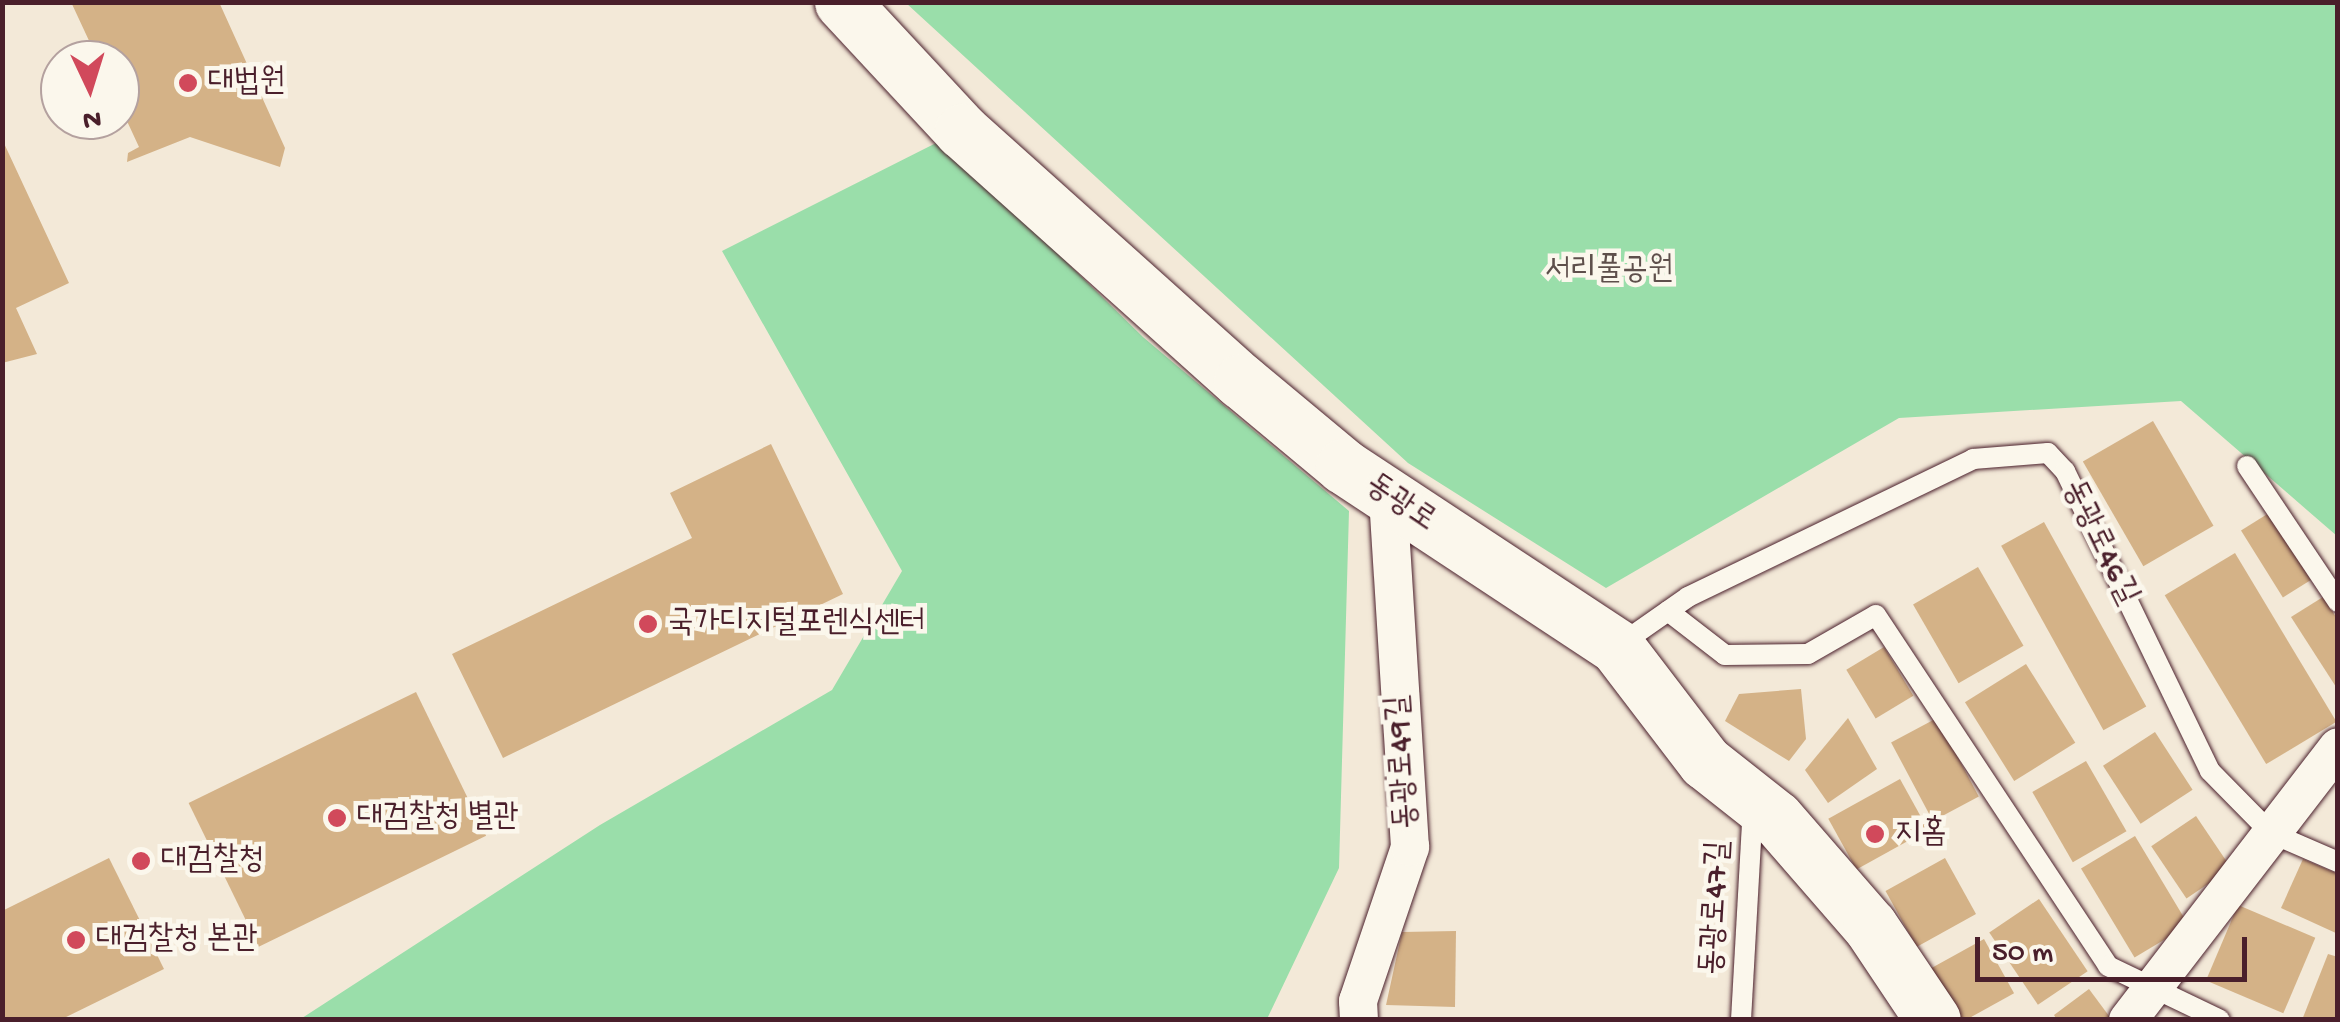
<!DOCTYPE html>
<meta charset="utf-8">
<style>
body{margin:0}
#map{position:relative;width:2340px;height:1022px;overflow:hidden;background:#f3e9d8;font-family:"Gochi Hand","Poor Story",sans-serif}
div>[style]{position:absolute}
.green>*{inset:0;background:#9adeaa}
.building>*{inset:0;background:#d4b287;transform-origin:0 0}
.roads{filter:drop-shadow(0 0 2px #4a1f2b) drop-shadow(0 0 2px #4a1f2b)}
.lane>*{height:20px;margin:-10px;padding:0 10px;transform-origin:10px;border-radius:10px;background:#fbf7ec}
.street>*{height:38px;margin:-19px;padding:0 19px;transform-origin:19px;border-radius:19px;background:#fbf7ec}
.secondary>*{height:55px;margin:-27.5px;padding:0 27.5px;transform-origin:27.5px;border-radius:27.5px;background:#fbf7ec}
.dots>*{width:28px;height:28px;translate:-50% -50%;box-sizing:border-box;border:5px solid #fbf7ec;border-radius:50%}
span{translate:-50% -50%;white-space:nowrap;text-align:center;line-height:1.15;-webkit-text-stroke:9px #fbf7ec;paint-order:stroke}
.poi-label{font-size:32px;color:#4a1f2b}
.left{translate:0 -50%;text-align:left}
.park-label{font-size:32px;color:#5e4f4b}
.street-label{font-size:32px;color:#4a1f2b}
.frame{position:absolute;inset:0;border:5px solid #4a1f2b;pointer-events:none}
.north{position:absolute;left:40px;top:40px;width:100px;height:100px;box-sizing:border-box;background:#fbf7ec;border:2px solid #b4a19f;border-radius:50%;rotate:176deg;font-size:28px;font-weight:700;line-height:40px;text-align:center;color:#4a1f2b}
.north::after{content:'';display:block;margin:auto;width:35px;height:45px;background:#d1495b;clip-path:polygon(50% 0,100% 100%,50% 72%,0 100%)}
.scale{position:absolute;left:1975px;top:937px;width:272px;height:45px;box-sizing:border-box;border:5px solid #4a1f2b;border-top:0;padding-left:12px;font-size:30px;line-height:35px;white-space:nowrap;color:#4a1f2b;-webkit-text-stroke:8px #fbf7ec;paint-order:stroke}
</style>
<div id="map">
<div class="green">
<i style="clip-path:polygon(906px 3px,2337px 3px,2337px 536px,2181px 401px,1899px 418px,1606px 588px,1408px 463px)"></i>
<i style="clip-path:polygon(942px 140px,1143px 337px,1349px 511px,1339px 868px,1267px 1019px,299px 1020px,600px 825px,832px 690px,902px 571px,722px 251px)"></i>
</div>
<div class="building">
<i style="clip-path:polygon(71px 2px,219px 2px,285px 148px,280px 167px,190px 137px,127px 162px,128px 153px,139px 147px,120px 106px,120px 60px,98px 60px)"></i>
<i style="clip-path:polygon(2px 139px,69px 283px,16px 308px,37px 354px,2px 363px)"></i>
<i style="left:2153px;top:421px;width:121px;height:81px;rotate:60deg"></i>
<i style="clip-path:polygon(771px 444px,843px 594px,503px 758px,452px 654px,692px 538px,670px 493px)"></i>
<i style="left:2269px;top:513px;width:79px;height:33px;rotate:58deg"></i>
<i style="left:2044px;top:522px;width:211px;height:49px;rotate:61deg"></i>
<i style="left:2235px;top:553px;width:197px;height:82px;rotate:59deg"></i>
<i style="left:1978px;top:567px;width:91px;height:75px;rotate:60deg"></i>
<i style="clip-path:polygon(2323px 597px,2338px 620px,2338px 690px,2291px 617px)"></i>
<i style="left:1884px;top:647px;width:57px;height:44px;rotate:59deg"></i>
<i style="left:2026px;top:664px;width:93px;height:72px;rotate:58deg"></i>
<i style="clip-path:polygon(1801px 689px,1806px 739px,1789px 761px,1725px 721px,1739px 694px)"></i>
<i style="left:416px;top:692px;width:160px;height:253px;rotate:64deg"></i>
<i style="clip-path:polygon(1848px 718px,1877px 769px,1828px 803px,1805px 770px)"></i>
<i style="left:1937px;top:718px;width:89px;height:52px;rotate:62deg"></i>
<i style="left:2155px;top:732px;width:69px;height:62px;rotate:57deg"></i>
<i style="left:2086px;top:761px;width:81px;height:62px;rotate:60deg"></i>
<i style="left:1900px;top:779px;width:58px;height:82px;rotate:61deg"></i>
<i style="left:2196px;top:816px;width:63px;height:54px;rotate:56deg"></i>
<i style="left:2135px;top:836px;width:104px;height:63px;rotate:59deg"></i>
<i style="clip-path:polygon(109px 858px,164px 969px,60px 1020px,2px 1020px,2px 911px)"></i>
<i style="left:1945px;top:858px;width:64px;height:68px;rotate:61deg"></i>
<i style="clip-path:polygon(2303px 859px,2338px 874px,2338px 934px,2281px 908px)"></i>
<i style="left:2039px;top:899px;width:87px;height:60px;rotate:56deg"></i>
<i style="left:2238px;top:905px;width:84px;height:82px;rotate:23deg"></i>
<i style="clip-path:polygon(1456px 931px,1455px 1007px,1386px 1005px,1402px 932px)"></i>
<i style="left:1984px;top:939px;width:62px;height:60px;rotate:61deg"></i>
<i style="clip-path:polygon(2328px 954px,2338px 957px,2338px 1020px,2302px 1020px)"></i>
<i style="clip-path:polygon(2089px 989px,2112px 1020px,2057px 1020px,2054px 1015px)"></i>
</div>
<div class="roads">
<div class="lane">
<i style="left:2247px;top:466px;width:164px;rotate:56.2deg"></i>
<i style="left:1668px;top:611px;width:72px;rotate:37.7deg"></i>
<i style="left:1725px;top:655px;width:83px;rotate:-0.7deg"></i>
<i style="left:1808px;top:654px;width:78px;rotate:-29.8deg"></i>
<i style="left:1876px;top:615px;width:421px;rotate:56.5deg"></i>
<i style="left:2108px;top:966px;width:124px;rotate:25.7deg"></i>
<i style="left:1618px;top:646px;width:85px;rotate:-35deg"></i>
<i style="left:1688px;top:597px;width:317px;rotate:-25.8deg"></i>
<i style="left:1973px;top:459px;width:75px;rotate:-4.6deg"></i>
<i style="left:2048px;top:453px;width:25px;rotate:47deg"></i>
<i style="left:2065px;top:471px;width:333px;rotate:64.2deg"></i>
<i style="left:2210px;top:771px;width:87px;rotate:45.5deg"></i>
<i style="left:2271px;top:833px;width:73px;rotate:23.4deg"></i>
<i style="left:1741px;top:1020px;width:213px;rotate:-86.8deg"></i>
</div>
<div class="street">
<i style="left:1359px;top:1020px;width:19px;rotate:-93deg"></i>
<i style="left:1358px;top:1001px;width:163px;rotate:-71.3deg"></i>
<i style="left:1410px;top:847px;width:352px;rotate:-93.6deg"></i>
<i style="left:2128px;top:1020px;width:344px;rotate:-52.4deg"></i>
</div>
<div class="secondary">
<i style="left:842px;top:2px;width:176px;rotate:47.1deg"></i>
<i style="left:962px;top:131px;width:375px;rotate:41.9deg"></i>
<i style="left:1241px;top:381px;width:133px;rotate:39.8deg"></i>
<i style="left:1343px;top:466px;width:328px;rotate:33.4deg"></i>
<i style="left:1617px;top:647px;width:145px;rotate:52.6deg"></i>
<i style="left:1705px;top:762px;width:90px;rotate:38.3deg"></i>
<i style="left:1776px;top:818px;width:143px;rotate:49deg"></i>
<i style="left:1870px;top:926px;width:113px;rotate:56.2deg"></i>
</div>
</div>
<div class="dots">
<i style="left:188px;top:83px;background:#d1495b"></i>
<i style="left:648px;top:624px;background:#d1495b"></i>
<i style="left:337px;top:818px;background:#d1495b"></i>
<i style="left:1875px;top:834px;background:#d1495b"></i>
<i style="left:141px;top:861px;background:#d1495b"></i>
<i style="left:76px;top:940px;background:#d1495b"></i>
</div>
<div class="poi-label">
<span class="left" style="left:208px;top:83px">대법원</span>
<span class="left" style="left:668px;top:624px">국가디지털포렌식센터</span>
<span class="left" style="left:357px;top:818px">대검찰청 별관</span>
<span class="left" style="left:1895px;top:834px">지홈</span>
<span class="left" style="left:161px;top:861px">대검찰청</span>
<span class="left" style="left:96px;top:940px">대검찰청 본관</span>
</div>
<div class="park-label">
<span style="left:1609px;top:271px">서리풀공원</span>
</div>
<div class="street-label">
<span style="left:1400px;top:504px;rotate:34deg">동광로</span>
<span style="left:2099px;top:543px;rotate:64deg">동광로46길</span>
<span style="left:1404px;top:762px;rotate:-94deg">동광로49길</span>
<span style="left:1717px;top:908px;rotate:-87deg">동광로47길</span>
</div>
<div class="frame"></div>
<div class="north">N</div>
<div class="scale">50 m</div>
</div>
